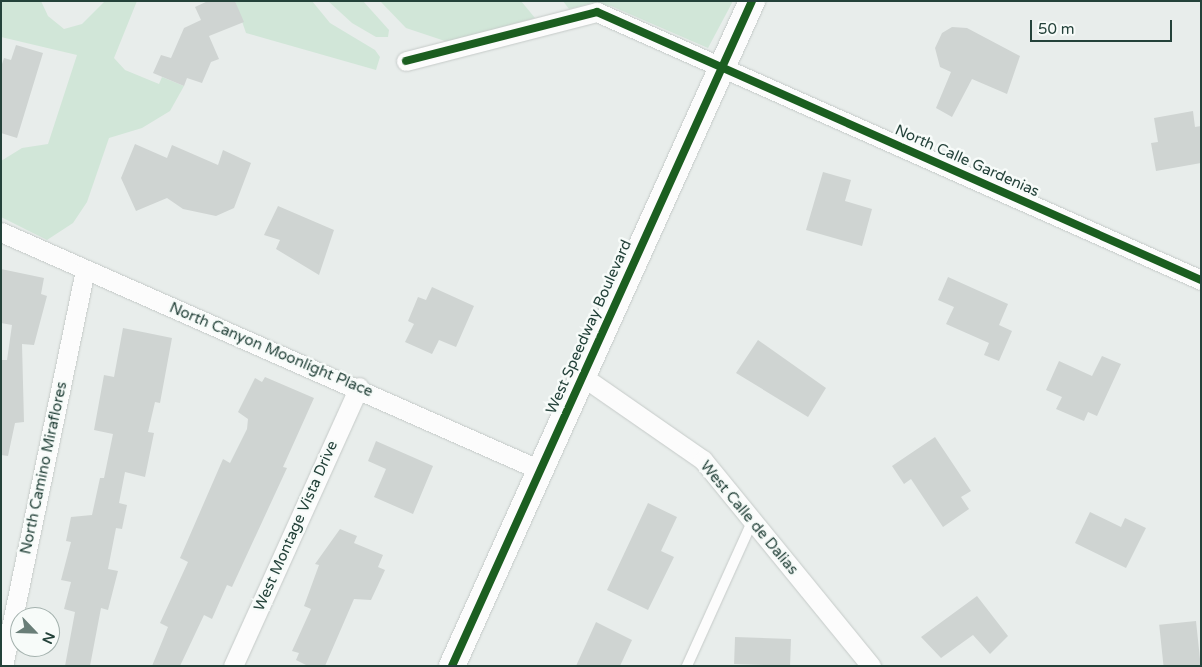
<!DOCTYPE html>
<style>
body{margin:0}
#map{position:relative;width:1202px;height:667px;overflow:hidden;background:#e8edeb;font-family:"Varela Round",sans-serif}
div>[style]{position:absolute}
.green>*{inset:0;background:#d1e6d8}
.building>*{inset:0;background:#cfd4d2;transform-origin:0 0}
.roads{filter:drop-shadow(0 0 1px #c5cac8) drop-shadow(0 0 1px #c5cac8)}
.lane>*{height:10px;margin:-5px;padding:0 5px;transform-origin:5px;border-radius:5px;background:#fcfcfc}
.street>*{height:19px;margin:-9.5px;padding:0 9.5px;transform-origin:9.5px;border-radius:9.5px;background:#fcfcfc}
.secondary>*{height:26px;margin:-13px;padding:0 13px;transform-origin:13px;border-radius:13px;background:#fcfcfc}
.cycleway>*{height:8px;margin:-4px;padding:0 4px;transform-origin:4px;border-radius:4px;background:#1b5e20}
span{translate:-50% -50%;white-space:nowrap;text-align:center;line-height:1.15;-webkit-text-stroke:5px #f7fbf9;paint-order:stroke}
.street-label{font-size:15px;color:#24423a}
.frame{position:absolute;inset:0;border:2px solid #24423a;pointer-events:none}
.north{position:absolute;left:10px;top:607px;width:50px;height:50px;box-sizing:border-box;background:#f7fbf9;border:1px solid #a3b1ad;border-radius:50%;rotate:114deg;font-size:14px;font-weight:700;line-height:20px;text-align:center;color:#24423a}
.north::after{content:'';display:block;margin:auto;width:18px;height:22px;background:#697e78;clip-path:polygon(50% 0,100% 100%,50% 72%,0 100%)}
.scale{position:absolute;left:1030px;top:20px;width:142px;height:22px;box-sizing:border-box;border:2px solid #24423a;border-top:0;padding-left:6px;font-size:15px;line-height:18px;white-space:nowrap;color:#24423a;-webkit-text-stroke:4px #f7fbf9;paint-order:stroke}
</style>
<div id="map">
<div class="green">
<i style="clip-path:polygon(1px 1px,41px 1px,48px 16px,64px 29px,82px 24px,105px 1px,137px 1px,114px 58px,125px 70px,159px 84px,162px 77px,184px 86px,170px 111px,142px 128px,109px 138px,87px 202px,73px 223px,47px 240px,1px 217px,1px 161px,22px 148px,48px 144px,77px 55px,1px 37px)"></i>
<i style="clip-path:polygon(235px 1px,312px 1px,330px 23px,375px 50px,380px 57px,376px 70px,246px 33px)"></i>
<i style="clip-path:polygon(328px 1px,363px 1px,389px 30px,388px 37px,376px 37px,352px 23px)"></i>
<i style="clip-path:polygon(380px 1px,521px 1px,535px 18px,448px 42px,406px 28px)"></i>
<i style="clip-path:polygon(563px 1px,733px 1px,708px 48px,611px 6px,592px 3px,569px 9px)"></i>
</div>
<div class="building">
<i style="clip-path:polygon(208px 1px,235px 1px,244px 22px,209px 36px,219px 59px,211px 62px,202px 83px,187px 78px,184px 86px,153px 73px,161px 55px,171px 58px,184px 28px,201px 20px,195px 7px)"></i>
<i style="clip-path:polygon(952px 27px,967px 28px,1020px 56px,1007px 94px,972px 79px,952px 117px,936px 108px,951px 72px,940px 67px,935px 48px,942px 33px)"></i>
<i style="clip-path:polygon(16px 45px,43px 53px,17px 138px,1px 133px,1px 67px,4px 58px,11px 60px)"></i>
<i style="clip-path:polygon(1193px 111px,1195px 127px,1201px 126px,1201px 163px,1156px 171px,1151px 143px,1158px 142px,1154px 118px)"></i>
<i style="clip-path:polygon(135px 144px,167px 158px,172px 145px,218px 165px,223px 150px,251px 163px,234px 208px,216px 216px,183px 209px,167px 198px,136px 211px,121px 178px)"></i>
<i style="clip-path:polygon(823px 172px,851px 180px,845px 201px,872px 209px,862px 246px,806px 230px)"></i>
<i style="clip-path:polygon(278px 206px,334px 230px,319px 275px,276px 249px,280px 240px,264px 235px)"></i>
<i style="clip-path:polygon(1px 269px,44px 278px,41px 294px,47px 296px,34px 345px,22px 344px,24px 422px,15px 423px,8px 456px,1px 455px,1px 360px,7px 360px,12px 325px,1px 323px)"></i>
<i style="clip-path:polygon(948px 277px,1008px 304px,999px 325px,1012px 331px,999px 361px,984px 355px,989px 343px,946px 324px,954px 307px,938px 300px)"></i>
<i style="clip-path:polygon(432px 287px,474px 306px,456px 347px,439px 340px,432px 354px,405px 342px,414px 324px,408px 321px,418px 297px,426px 300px)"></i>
<i style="clip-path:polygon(123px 328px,172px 338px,160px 403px,155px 402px,148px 432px,154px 433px,145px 477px,125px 472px,119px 503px,127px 505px,122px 529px,116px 528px,108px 569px,118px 571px,108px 610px,101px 608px,90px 666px,65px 666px,75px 612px,64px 609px,71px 582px,61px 580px,71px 542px,66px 541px,71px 517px,92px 515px,100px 478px,104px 478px,113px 434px,94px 430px,104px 375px,114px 377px)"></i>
<i style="clip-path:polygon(758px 340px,826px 388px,808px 417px,736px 373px)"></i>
<i style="clip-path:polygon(1102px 356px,1121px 364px,1097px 416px,1088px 412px,1084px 421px,1056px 409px,1062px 397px,1046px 390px,1059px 361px,1092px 376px)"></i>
<i style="clip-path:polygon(265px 377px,314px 398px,283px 467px,287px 468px,232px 587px,227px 585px,212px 619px,204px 615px,180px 666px,152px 666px,168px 627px,160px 623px,188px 562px,180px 558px,223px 459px,230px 463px,247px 429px,248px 419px,238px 412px,255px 378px,262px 382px)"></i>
<i style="clip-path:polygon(935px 437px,971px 491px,961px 497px,969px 509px,943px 527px,911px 479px,904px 484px,892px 466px)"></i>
<i style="clip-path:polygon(376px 441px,433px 466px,413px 514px,374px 497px,386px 469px,368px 461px)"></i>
<i style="clip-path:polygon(648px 503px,677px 517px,661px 551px,674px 557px,648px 610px,607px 590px)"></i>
<i style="clip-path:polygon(1090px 512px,1121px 527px,1125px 518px,1146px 528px,1126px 568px,1075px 543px)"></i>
<i style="clip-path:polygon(340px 529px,357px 536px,354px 543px,383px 555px,378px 567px,385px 570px,371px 600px,354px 599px,325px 666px,308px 666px,296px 660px,299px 653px,292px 651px,311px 609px,304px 606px,319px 565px,315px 564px)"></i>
<i style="clip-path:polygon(977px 596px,1008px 636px,990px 654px,973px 635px,941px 658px,921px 637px)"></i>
<i style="left:1196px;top:621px;width:45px;height:37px;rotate:84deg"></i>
<i style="clip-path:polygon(596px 622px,632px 640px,620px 666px,576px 666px)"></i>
<i style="left:791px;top:639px;width:27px;height:56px;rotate:92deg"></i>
</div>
<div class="roads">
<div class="lane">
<i style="left:687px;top:666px;width:160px;rotate:-65.7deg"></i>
</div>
<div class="street">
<i style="left:406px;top:61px;width:197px;rotate:-14.4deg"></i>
<i style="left:597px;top:12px;width:661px;rotate:23.93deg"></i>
<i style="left:1px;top:232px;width:589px;rotate:23.82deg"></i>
<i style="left:582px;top:376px;width:147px;rotate:34.8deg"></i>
<i style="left:703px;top:460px;width:266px;rotate:50.8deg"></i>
<i style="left:3px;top:666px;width:405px;rotate:-78.3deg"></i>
<i style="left:233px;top:666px;width:306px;rotate:-65.7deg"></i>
</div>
<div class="secondary">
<i style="left:452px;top:666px;width:730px;rotate:-65.72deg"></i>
</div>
</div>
<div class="cycleway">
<i style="left:406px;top:61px;width:197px;rotate:-14.4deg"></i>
<i style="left:597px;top:12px;width:661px;rotate:23.93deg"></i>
<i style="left:452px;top:666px;width:730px;rotate:-65.72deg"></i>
</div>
<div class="street-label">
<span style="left:967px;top:161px;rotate:24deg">North Calle Gardenias</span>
<span style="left:589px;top:327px;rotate:-66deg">West Speedway Boulevard</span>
<span style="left:271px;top:350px;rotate:23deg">North Canyon Moonlight Place</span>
<span style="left:44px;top:468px;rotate:-78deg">North Camino Miraflores</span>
<span style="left:749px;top:518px;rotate:50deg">West Calle de Dalias</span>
<span style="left:296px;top:526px;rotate:-66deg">West Montage Vista Drive</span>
</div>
<div class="frame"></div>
<div class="north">N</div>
<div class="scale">50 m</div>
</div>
